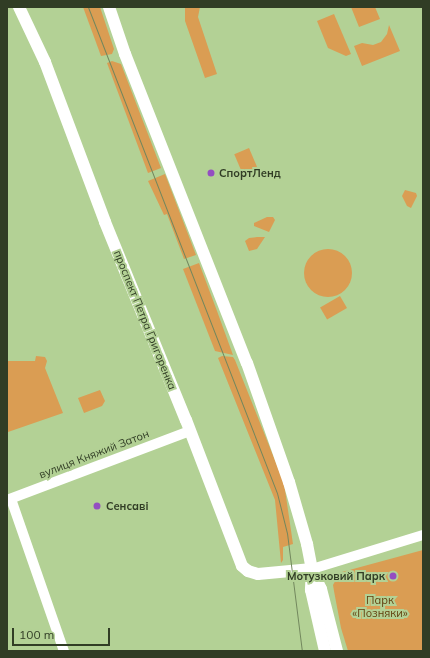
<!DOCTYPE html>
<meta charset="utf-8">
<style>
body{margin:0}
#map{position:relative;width:430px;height:658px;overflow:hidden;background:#b3d195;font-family:Mulish,sans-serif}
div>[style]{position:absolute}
.green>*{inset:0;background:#da9d53;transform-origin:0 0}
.round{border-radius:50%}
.minor>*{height:10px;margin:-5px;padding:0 5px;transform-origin:5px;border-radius:5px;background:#fff}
.major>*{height:12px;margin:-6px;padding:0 6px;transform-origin:6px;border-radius:6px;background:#fff}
.tram>*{height:1px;margin:-0.5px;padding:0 0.5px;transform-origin:0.5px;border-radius:0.5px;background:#72875d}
.dots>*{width:11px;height:11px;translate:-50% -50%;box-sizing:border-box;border:2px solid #b3d195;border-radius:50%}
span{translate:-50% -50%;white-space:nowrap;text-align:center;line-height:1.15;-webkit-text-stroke:4px #b3d195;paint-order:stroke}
.poi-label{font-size:11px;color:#313d25;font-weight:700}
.left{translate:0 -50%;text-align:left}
.right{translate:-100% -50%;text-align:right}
.street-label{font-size:11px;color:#313d25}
.park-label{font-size:11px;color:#613e0d}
.frame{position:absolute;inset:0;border:8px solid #313d25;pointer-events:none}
.scale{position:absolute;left:12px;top:628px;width:98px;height:18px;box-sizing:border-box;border:2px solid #313d25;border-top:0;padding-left:5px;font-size:12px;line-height:14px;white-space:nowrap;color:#313d25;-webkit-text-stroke:3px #b3d195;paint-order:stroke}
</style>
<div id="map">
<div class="green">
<i style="clip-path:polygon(83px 7px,100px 7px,114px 49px,112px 54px,101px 56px)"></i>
<i style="clip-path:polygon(185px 7px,200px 7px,198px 17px,217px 74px,205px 78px,185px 21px)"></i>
<i style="clip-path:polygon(351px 7px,375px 7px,380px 19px,359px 27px)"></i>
<i style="clip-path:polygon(334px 14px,351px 54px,346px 56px,328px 48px,317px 21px)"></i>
<i style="clip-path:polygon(389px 25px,400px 51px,362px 66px,354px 46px,362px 43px,373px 45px,381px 42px,387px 34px)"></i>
<i style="clip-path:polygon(112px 61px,121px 64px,161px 168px,148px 173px,107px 63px)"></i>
<i style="left:249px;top:148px;width:25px;height:16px;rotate:67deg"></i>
<i style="clip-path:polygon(165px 174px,196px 255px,184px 259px,167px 214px,164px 215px,148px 181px)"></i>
<i style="clip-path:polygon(405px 190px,416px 193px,417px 196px,411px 208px,407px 206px,402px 196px)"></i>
<i style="clip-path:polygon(267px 217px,273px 217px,275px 220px,269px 232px,254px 226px,254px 223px)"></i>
<i style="clip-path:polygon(257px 237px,265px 237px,257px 249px,249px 251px,245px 241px,249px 238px)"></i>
<i class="round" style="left:304px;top:249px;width:48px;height:48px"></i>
<i style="clip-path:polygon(199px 263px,217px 311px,233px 355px,215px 351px,183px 269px)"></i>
<i style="left:340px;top:296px;width:14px;height:23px;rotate:60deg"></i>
<i style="clip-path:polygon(36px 356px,45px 357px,47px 361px,45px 368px,63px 413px,8px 432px,7px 361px,35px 361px)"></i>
<i style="clip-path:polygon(222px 356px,233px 357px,235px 360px,284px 483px,293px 544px,283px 547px,283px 560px,281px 563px,275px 500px,218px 358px)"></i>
<i style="clip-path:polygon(100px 390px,105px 401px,102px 406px,84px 413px,78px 398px)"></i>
<i style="clip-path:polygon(423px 550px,423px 651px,348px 651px,341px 628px,334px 591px,333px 585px,338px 576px,342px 572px)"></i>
</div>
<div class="minor">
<i style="left:11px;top:499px;width:161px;rotate:70.8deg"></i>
<i style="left:7px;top:500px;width:196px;rotate:-20.7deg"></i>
<i style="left:312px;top:569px;width:116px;rotate:-17deg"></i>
</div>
<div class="major">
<i style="left:19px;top:7px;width:61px;rotate:64.7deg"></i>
<i style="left:45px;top:62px;width:171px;rotate:69.4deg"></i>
<i style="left:105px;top:222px;width:214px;rotate:67.8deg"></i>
<i style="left:186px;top:420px;width:156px;rotate:69deg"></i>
<i style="left:242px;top:566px;width:8px;rotate:40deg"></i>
<i style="left:248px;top:571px;width:10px;rotate:17deg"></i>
<i style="left:258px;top:574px;width:54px;rotate:-5.3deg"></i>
<i style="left:109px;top:7px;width:50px;rotate:71.2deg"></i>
<i style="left:125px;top:54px;width:332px;rotate:68.5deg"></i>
<i style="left:247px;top:363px;width:126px;rotate:70.6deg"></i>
<i style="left:289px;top:482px;width:65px;rotate:73.8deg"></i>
<i style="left:307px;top:544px;width:25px;rotate:79deg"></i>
<i style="left:312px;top:569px;width:21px;rotate:93deg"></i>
<i style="left:311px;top:590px;width:63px;rotate:77.1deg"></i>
<i style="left:313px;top:572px;width:19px;rotate:65deg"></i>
<i style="left:321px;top:589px;width:64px;rotate:75.5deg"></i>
</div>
<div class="tram">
<i style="left:88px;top:7px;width:521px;rotate:68.75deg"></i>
<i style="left:277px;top:493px;width:41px;rotate:76deg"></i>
<i style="left:287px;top:533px;width:119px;rotate:82.8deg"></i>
</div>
<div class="dots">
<i style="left:211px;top:173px;background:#944ec1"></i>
<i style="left:97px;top:506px;background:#944ec1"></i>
<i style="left:393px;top:576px;background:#944ec1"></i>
</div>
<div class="poi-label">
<span class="left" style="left:219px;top:173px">СпортЛенд</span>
<span class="left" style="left:106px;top:506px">Сенсаві</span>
<span class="right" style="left:385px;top:576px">Мотузковий Парк</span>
</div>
<div class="street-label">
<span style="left:145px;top:320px;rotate:68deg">проспект Петра Григоренка</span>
<span style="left:94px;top:454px;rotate:-21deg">вулиця Княжий Затон</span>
</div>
<div class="park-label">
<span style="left:380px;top:607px">Парк<br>«Позняки»</span>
</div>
<div class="frame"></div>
<div class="scale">100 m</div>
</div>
